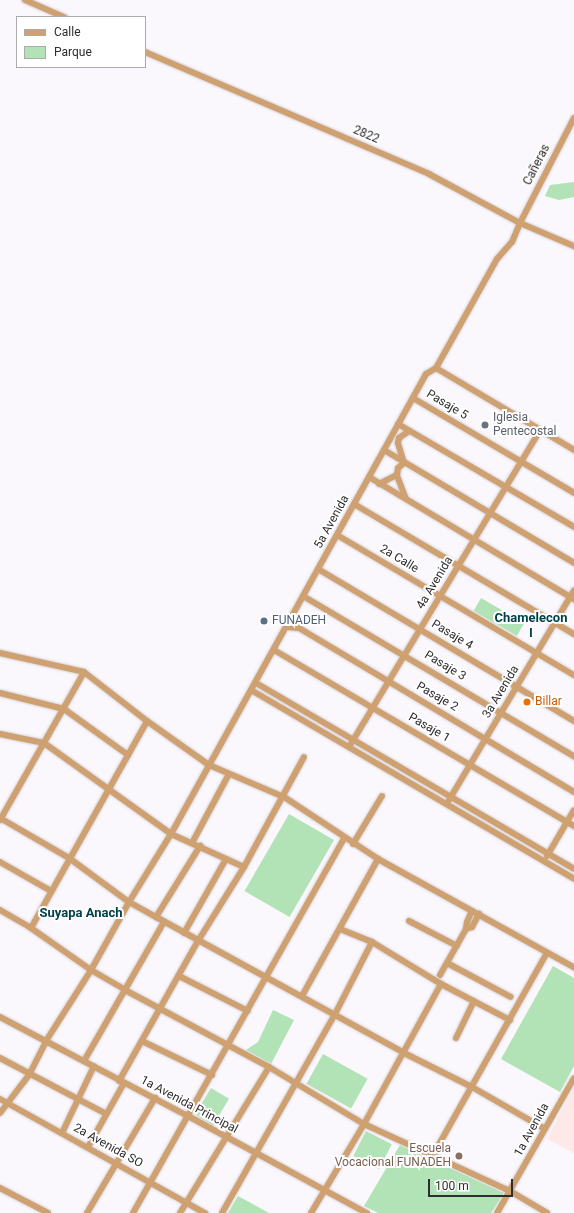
<!DOCTYPE html>
<meta charset="utf-8">
<style>
body{margin:0}
#map{position:relative;width:574px;height:1213px;overflow:hidden;background:#faf7fd;font-family:Roboto,sans-serif}
div>[style]{position:absolute}
.education>*{inset:0;background:#ffe9e8}
.green>*{inset:0;background:#b2e3b6;transform-origin:0 0}
.roads{filter:drop-shadow(0 0 1px #d5d2d8) drop-shadow(0 0 1px #d5d2d8)}
.minor>*{height:6px;margin:-3px;padding:0 3px;transform-origin:3px;border-radius:3px;background:#cfa170}
.dots>*{width:11px;height:11px;translate:-50% -50%;box-sizing:border-box;border:2px solid #fff;border-radius:50%}
span{translate:-50% -50%;white-space:nowrap;text-align:center;line-height:1.15;-webkit-text-stroke:4px #fff;paint-order:stroke}
.street-label{font-size:12px;color:#2d2c2e}
.worship-label{font-size:12px;color:#5b616d}
.left{translate:0 -50%;text-align:left}
.service-label{font-size:12px;color:#4e5e75}
.food-label{font-size:12px;color:#c56008}
.education-label{font-size:12px;color:#785e54}
.right{translate:-100% -50%;text-align:right}
.neighbourhood-label{font-size:13px;color:#00424b;font-weight:700}
.legend{position:absolute;left:16px;top:16px;width:130px;height:52px;box-sizing:border-box;background:#fff;border:1px solid #ababab;margin:0;padding:5px 7px;list-style:none;font-size:12px;color:#2d2c2e}
.legend li{display:flex;align-items:center;gap:8px;height:20px}
.legend b{width:20px;border:1px solid #ababab}
.scale{position:absolute;left:428px;top:1179px;width:85px;height:18px;box-sizing:border-box;border:2px solid #2d2c2e;border-top:0;padding-left:5px;font-size:12px;line-height:14px;white-space:nowrap;color:#2d2c2e;-webkit-text-stroke:3px #fff;paint-order:stroke}
</style>
<div id="map">
<div class="education">
<i style="clip-path:polygon(574px 1087px,574px 1153px,547px 1139px)"></i>
</div>
<div class="green">
<i style="clip-path:polygon(574px 182px,574px 197px,559px 200px,545px 196px,550px 185px)"></i>
<i style="left:481px;top:598px;width:50px;height:15px;rotate:30deg"></i>
<i style="left:289px;top:814px;width:52px;height:89px;rotate:30deg"></i>
<i style="clip-path:polygon(553px 966px,574px 978px,574px 1066px,560px 1092px,501px 1059px)"></i>
<i style="clip-path:polygon(273px 1010px,294px 1020px,271px 1064px,246px 1050px,258px 1042px)"></i>
<i style="left:323px;top:1054px;width:51px;height:34px;rotate:29deg"></i>
<i style="left:211px;top:1088px;width:21px;height:31px;rotate:31deg"></i>
<i style="left:366px;top:1131px;width:29px;height:28px;rotate:27deg"></i>
<i style="clip-path:polygon(400px 1145px,504px 1193px,491px 1213px,378px 1213px,364px 1206px)"></i>
<i style="clip-path:polygon(238px 1196px,269px 1213px,228px 1213px)"></i>
</div>
<div class="roads">
<div class="minor">
<i style="left:25px;top:0;width:43px;rotate:23.6deg"></i>
<i style="left:145px;top:52px;width:309px;rotate:23.2deg"></i>
<i style="left:429px;top:174px;width:103px;rotate:28.3deg"></i>
<i style="left:520px;top:223px;width:59px;rotate:23.1deg"></i>
<i style="left:436px;top:368px;width:161px;rotate:30.7deg"></i>
<i style="left:413px;top:398px;width:187px;rotate:30.5deg"></i>
<i style="left:398px;top:424px;width:204px;rotate:30.3deg"></i>
<i style="left:384px;top:450px;width:221px;rotate:30.7deg"></i>
<i style="left:369px;top:477px;width:239px;rotate:30.8deg"></i>
<i style="left:379px;top:484px;width:20px;rotate:-27deg"></i>
<i style="left:406px;top:499px;width:26px;rotate:-111deg"></i>
<i style="left:397px;top:475px;width:7px;rotate:-82deg"></i>
<i style="left:398px;top:468px;width:8px;rotate:-40deg"></i>
<i style="left:404px;top:463px;width:21px;rotate:-107deg"></i>
<i style="left:398px;top:443px;width:5px;rotate:-79deg"></i>
<i style="left:399px;top:438px;width:12px;rotate:-35deg"></i>
<i style="left:354px;top:504px;width:256px;rotate:30.6deg"></i>
<i style="left:337px;top:535px;width:275px;rotate:30.6deg"></i>
<i style="left:318px;top:569px;width:298px;rotate:30.7deg"></i>
<i style="left:303px;top:596px;width:315px;rotate:30.6deg"></i>
<i style="left:286px;top:627px;width:13px;rotate:4deg"></i>
<i style="left:299px;top:628px;width:320px;rotate:30.8deg"></i>
<i style="left:274px;top:650px;width:348px;rotate:30.4deg"></i>
<i style="left:0;top:653px;width:86px;rotate:12.7deg"></i>
<i style="left:84px;top:672px;width:80px;rotate:37.9deg"></i>
<i style="left:147px;top:721px;width:76px;rotate:35.4deg"></i>
<i style="left:209px;top:765px;width:82px;rotate:23.1deg"></i>
<i style="left:284px;top:797px;width:113px;rotate:33.4deg"></i>
<i style="left:378px;top:859px;width:224px;rotate:28.9deg"></i>
<i style="left:256px;top:683px;width:368px;rotate:30.3deg"></i>
<i style="left:251px;top:690px;width:374px;rotate:30.3deg"></i>
<i style="left:0;top:693px;width:66px;rotate:14deg"></i>
<i style="left:64px;top:709px;width:79px;rotate:35.7deg"></i>
<i style="left:0;top:734px;width:45px;rotate:11.6deg"></i>
<i style="left:44px;top:743px;width:156px;rotate:35.6deg"></i>
<i style="left:171px;top:834px;width:80px;rotate:24.3deg"></i>
<i style="left:349px;top:747px;width:370px;rotate:-58.9deg"></i>
<i style="left:449px;top:800px;width:244px;rotate:-59.2deg"></i>
<i style="left:0;top:818px;width:80px;rotate:30.1deg"></i>
<i style="left:69px;top:858px;width:74px;rotate:36.3deg"></i>
<i style="left:129px;top:902px;width:31px;rotate:29deg"></i>
<i style="left:156px;top:917px;width:283px;rotate:28.7deg"></i>
<i style="left:404px;top:1053px;width:76px;rotate:26.6deg"></i>
<i style="left:472px;top:1087px;width:84px;rotate:29.9deg"></i>
<i style="left:0;top:820px;width:170px;rotate:-60.4deg"></i>
<i style="left:192px;top:843px;width:78px;rotate:-61.8deg"></i>
<i style="left:353px;top:844px;width:56px;rotate:-58.9deg"></i>
<i style="left:547px;top:856px;width:53px;rotate:-59.6deg"></i>
<i style="left:0;top:862px;width:59px;rotate:29.6deg"></i>
<i style="left:0;top:910px;width:36px;rotate:30deg"></i>
<i style="left:31px;top:928px;width:73px;rotate:35deg"></i>
<i style="left:91px;top:970px;width:39px;rotate:30deg"></i>
<i style="left:125px;top:990px;width:163px;rotate:28.1deg"></i>
<i style="left:269px;top:1067px;width:111px;rotate:31deg"></i>
<i style="left:364px;top:1124px;width:161px;rotate:24.7deg"></i>
<i style="left:510px;top:1191px;width:43px;rotate:30.7deg"></i>
<i style="left:156px;top:917px;width:84px;rotate:-58.2deg"></i>
<i style="left:409px;top:921px;width:54px;rotate:27.5deg"></i>
<i style="left:31px;top:928px;width:237px;rotate:-60.7deg"></i>
<i style="left:340px;top:929px;width:35px;rotate:22deg"></i>
<i style="left:372px;top:942px;width:81px;rotate:31.3deg"></i>
<i style="left:441px;top:984px;width:78px;rotate:27.6deg"></i>
<i style="left:466px;top:929px;width:6px;rotate:-18deg"></i>
<i style="left:472px;top:927px;width:15px;rotate:-62deg"></i>
<i style="left:184px;top:933px;width:85px;rotate:-60.4deg"></i>
<i style="left:447px;top:963px;width:72px;rotate:28deg"></i>
<i style="left:440px;top:975px;width:53px;rotate:-60.5deg"></i>
<i style="left:466px;top:929px;width:7px;rotate:-82deg"></i>
<i style="left:467px;top:922px;width:12px;rotate:-66deg"></i>
<i style="left:179px;top:976px;width:77px;rotate:26.9deg"></i>
<i style="left:302px;top:996px;width:157px;rotate:-61deg"></i>
<i style="left:0;top:1017px;width:212px;rotate:27.8deg"></i>
<i style="left:188px;top:1116px;width:204px;rotate:28.5deg"></i>
<i style="left:456px;top:1038px;width:41px;rotate:-64.1deg"></i>
<i style="left:142px;top:1041px;width:78px;rotate:25.9deg"></i>
<i style="left:0;top:1058px;width:120px;rotate:27.8deg"></i>
<i style="left:84px;top:1061px;width:160px;rotate:-60.1deg"></i>
<i style="left:119px;top:1081px;width:161px;rotate:-60.6deg"></i>
<i style="left:198px;top:941px;width:87px;rotate:-58.1deg"></i>
<i style="left:244px;top:867px;width:125px;rotate:-61.4deg"></i>
<i style="left:0;top:1099px;width:235px;rotate:29.1deg"></i>
<i style="left:0;top:1113px;width:48px;rotate:-52.7deg"></i>
<i style="left:29px;top:1075px;width:38px;rotate:-63deg"></i>
<i style="left:46px;top:1041px;width:84px;rotate:-57.6deg"></i>
<i style="left:91px;top:970px;width:78px;rotate:-60.8deg"></i>
<i style="left:129px;top:902px;width:80px;rotate:-58.3deg"></i>
<i style="left:171px;top:834px;width:526px;rotate:-61deg"></i>
<i style="left:426px;top:374px;width:12px;rotate:-31deg"></i>
<i style="left:436px;top:368px;width:125px;rotate:-60.8deg"></i>
<i style="left:497px;top:259px;width:23px;rotate:-49deg"></i>
<i style="left:512px;top:242px;width:21px;rotate:-67deg"></i>
<i style="left:520px;top:223px;width:118px;rotate:-62.8deg"></i>
<i style="left:62px;top:1133px;width:74px;rotate:-64.5deg"></i>
<i style="left:88px;top:1147px;width:73px;rotate:-60.6deg"></i>
<i style="left:433px;top:1155px;width:232px;rotate:-60.6deg"></i>
<i style="left:0;top:1188px;width:54px;rotate:27.5deg"></i>
<i style="left:87px;top:1213px;width:134px;rotate:-59.4deg"></i>
<i style="left:133px;top:1213px;width:430px;rotate:-60.6deg"></i>
<i style="left:180px;top:1213px;width:171px;rotate:-58.6deg"></i>
<i style="left:222px;top:1213px;width:229px;rotate:-60.4deg"></i>
<i style="left:335px;top:1014px;width:81px;rotate:-62.8deg"></i>
<i style="left:311px;top:1213px;width:104px;rotate:-59.2deg"></i>
<i style="left:364px;top:1124px;width:160px;rotate:-61.2deg"></i>
<i style="left:497px;top:1213px;width:155px;rotate:-60.3deg"></i>
</div>
</div>
<div class="dots">
<i style="left:485px;top:425px;background:#6b7280"></i>
<i style="left:264px;top:621px;background:#5c6f8a"></i>
<i style="left:527px;top:702px;background:#e8710a"></i>
<i style="left:459px;top:1156px;background:#8d6e63"></i>
</div>
<div class="street-label">
<span style="left:366px;top:135px;rotate:23deg">2822</span>
<span style="left:537px;top:165px;rotate:-63deg">Cañeras</span>
<span style="left:447px;top:405px;rotate:31deg">Pasaje 5</span>
<span style="left:332px;top:522px;rotate:-61deg">5a Avenida</span>
<span style="left:399px;top:559px;rotate:31deg">2a Calle</span>
<span style="left:435px;top:583px;rotate:-59deg">4a Avenida</span>
<span style="left:452px;top:635px;rotate:31deg">Pasaje 4</span>
<span style="left:445px;top:666px;rotate:31deg">Pasaje 3</span>
<span style="left:501px;top:692px;rotate:-59deg">3a Avenida</span>
<span style="left:437px;top:697px;rotate:30deg">Pasaje 2</span>
<span style="left:429px;top:728px;rotate:30deg">Pasaje 1</span>
<span style="left:189px;top:1105px;rotate:28deg">1a Avenida Principal</span>
<span style="left:532px;top:1130px;rotate:-61deg">1a Avenida</span>
<span style="left:108px;top:1146px;rotate:29deg">2a Avenida SO</span>
</div>
<div class="worship-label">
<span class="left" style="left:493px;top:425px">Iglesia<br>Pentecostal</span>
</div>
<div class="service-label">
<span class="left" style="left:272px;top:621px">FUNADEH</span>
</div>
<div class="food-label">
<span class="left" style="left:535px;top:702px">Billar</span>
</div>
<div class="education-label">
<span class="right" style="left:451px;top:1156px">Escuela<br>Vocacional FUNADEH</span>
</div>
<div class="neighbourhood-label">
<span style="left:531px;top:626px">Chamelecon<br>I</span>
<span style="left:81px;top:913px">Suyapa Anach</span>
</div>
<ul class="legend">
<li><b style="height:5px;background:#cfa170"></b>Calle</li>
<li><b style="height:11px;background:#b2e3b6"></b>Parque</li>
</ul>
<div class="scale">100 m</div>
</div>
